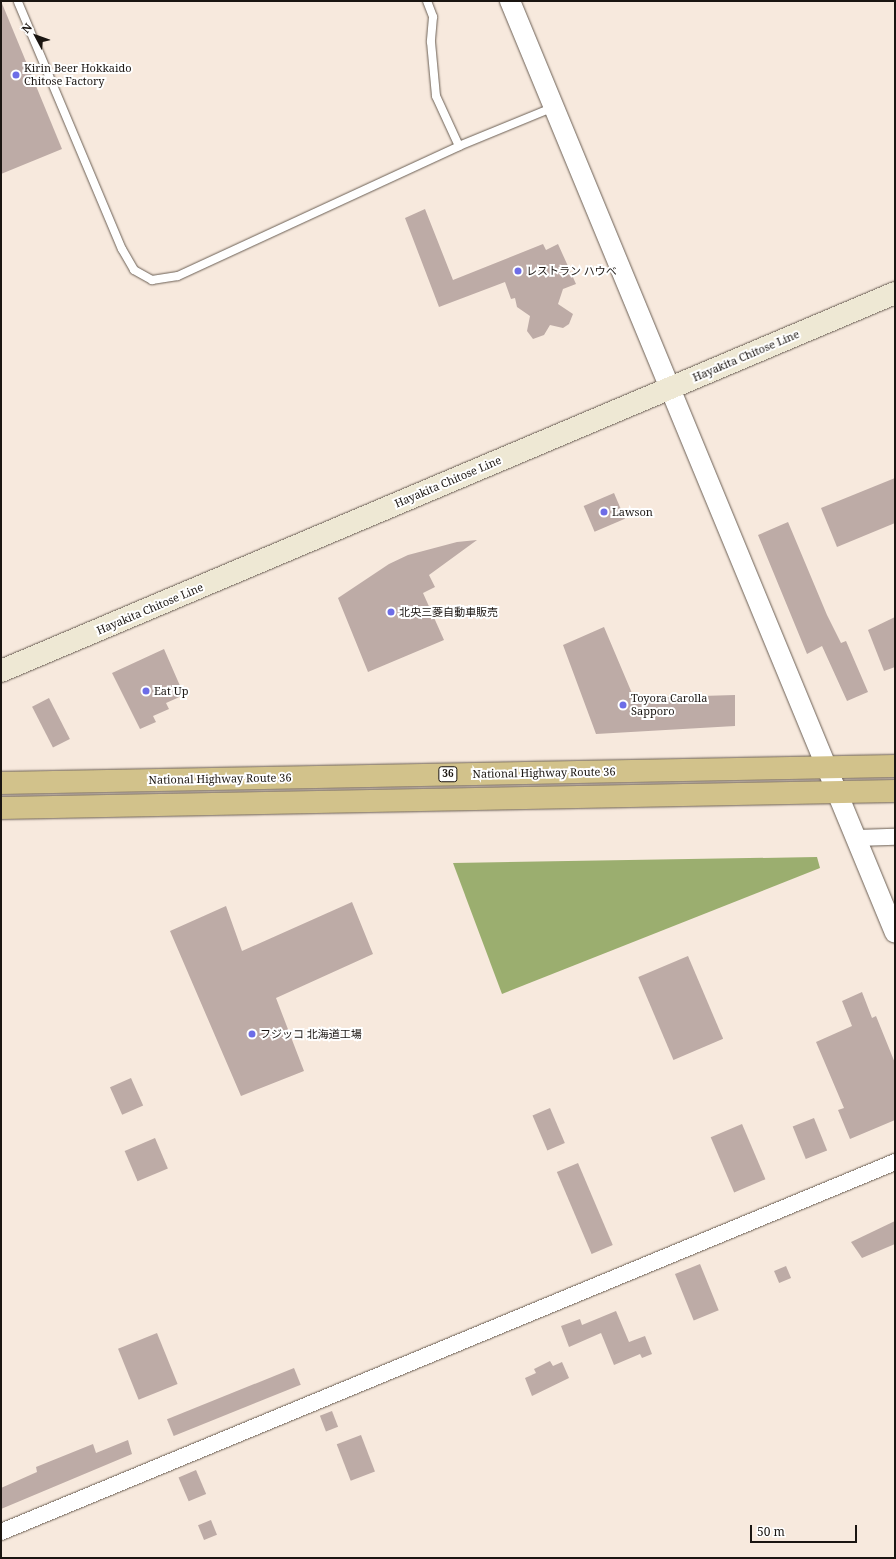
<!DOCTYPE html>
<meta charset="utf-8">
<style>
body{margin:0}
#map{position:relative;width:896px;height:1559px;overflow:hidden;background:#f7e9dd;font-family:"Noto Serif","Noto Sans JP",serif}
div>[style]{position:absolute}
.water>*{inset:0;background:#9bae6f}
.building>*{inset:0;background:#bdaba6;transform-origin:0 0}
.roads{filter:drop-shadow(0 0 1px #6b5f54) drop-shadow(0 0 1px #6b5f54)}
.service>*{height:8px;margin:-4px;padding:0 4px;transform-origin:4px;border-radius:4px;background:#fff}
.minor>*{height:16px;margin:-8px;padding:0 8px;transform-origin:8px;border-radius:8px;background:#fff}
.tertiary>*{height:20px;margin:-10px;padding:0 10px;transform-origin:10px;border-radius:10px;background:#fff}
.secondary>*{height:22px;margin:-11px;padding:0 11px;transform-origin:11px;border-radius:11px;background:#eee8d4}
.trunk>*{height:22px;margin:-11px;padding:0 11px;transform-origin:11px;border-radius:11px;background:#d2c28b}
.dots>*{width:11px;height:11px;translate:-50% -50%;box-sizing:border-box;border:2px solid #fff;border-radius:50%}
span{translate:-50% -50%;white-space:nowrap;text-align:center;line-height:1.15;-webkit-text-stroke:4px #fff;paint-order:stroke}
.shield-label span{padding:1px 3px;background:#fff;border:1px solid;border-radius:3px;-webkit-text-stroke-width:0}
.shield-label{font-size:10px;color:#1a1511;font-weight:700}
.poi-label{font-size:11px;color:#1a1511}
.left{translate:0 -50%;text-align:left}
.street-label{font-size:11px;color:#1a1511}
.frame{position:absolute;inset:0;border:2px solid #1a1511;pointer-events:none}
.north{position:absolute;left:16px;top:16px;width:40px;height:40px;-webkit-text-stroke:3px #fff;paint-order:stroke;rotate:311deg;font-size:11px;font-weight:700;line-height:16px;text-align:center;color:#1a1511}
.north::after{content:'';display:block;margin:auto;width:14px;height:18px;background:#1a1511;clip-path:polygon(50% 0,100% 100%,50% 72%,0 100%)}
.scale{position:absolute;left:750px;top:1525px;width:107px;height:18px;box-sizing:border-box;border:2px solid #1a1511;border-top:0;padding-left:5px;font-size:12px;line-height:14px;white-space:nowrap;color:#1a1511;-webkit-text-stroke:3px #fff;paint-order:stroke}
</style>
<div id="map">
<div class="water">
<i style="clip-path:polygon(817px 857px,820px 868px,502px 994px,453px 863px)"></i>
</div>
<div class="building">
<i style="clip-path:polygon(1px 1px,62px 149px,1px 174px)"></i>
<i style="clip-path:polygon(425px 209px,453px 280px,543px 244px,546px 250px,558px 244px,576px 284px,563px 289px,558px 304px,573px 314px,569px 324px,563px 328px,550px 325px,544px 335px,533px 339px,527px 331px,530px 316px,517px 307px,515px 298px,511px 299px,505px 282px,439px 307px,405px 218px)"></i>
<i style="clip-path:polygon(895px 478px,895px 523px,837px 547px,821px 508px)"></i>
<i style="left:614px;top:493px;width:28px;height:33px;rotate:67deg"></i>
<i style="clip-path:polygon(788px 522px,827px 615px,841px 643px,846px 641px,868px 692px,847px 701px,822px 646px,807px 654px,758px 535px)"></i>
<i style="clip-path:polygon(477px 540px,429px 575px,435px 587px,423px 593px,444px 640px,368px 672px,338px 598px,389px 564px,408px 555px,457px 542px)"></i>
<i style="clip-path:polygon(895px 617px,895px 667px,884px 671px,868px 630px)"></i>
<i style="clip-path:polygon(604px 627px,634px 698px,735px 695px,735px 726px,596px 734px,563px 645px)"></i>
<i style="clip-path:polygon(164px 649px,184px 695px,166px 703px,169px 709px,153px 716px,156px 722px,140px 729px,112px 673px)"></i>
<i style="left:49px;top:698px;width:46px;height:19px;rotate:63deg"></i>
<i style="clip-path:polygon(352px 902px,373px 954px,276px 998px,304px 1071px,241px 1096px,170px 931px,226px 906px,242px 951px)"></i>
<i style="left:688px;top:956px;width:90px;height:54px;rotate:67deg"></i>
<i style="clip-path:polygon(862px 992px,872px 1018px,876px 1016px,895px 1063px,895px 1120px,850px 1139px,838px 1110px,844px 1108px,816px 1042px,852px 1026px,842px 1001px)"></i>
<i style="left:131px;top:1078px;width:30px;height:23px;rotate:66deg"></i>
<i style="left:550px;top:1108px;width:38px;height:19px;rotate:67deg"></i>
<i style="left:814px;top:1118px;width:35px;height:23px;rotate:68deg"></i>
<i style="left:742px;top:1124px;width:60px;height:34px;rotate:67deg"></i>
<i style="left:155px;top:1138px;width:33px;height:33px;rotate:67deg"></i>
<i style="left:578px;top:1163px;width:89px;height:23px;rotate:67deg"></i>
<i style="clip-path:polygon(895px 1221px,895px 1244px,862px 1258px,851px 1242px)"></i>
<i style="left:700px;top:1264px;width:50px;height:27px;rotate:68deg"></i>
<i style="left:786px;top:1266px;width:13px;height:13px;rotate:67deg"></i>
<i style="clip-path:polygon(616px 1311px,629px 1342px,645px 1336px,652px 1354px,642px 1358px,640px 1354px,614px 1365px,601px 1333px,569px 1347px,561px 1326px,580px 1319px,582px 1325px)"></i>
<i style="left:157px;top:1333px;width:55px;height:42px;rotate:68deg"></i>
<i style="clip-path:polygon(550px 1361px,553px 1366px,562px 1362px,569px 1378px,532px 1396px,525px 1378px,536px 1373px,534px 1369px)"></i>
<i style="left:294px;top:1368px;width:18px;height:137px;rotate:68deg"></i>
<i style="left:332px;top:1411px;width:17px;height:13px;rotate:69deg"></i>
<i style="left:361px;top:1435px;width:39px;height:26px;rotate:69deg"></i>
<i style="clip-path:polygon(128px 1440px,132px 1454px,1px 1509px,1px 1488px,37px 1472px,36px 1467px,93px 1444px,96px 1453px)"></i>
<i style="left:196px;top:1470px;width:26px;height:19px;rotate:67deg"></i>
<i style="left:211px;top:1520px;width:16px;height:14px;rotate:68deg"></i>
</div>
<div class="roads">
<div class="service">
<i style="left:427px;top:1px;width:17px;rotate:69deg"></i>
<i style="left:433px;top:17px;width:25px;rotate:95deg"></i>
<i style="left:431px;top:42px;width:54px;rotate:84.7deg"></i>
<i style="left:436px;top:96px;width:55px;rotate:65.3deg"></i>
<i style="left:18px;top:2px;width:268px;rotate:67.2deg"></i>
<i style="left:122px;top:249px;width:24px;rotate:60deg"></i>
<i style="left:134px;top:270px;width:21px;rotate:29deg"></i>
<i style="left:152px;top:280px;width:26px;rotate:-9deg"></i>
<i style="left:178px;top:276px;width:310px;rotate:-24.8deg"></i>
<i style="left:459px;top:146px;width:103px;rotate:-22.3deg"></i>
</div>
<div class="minor">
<i style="left:857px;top:838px;width:38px;rotate:-2deg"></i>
<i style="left:1px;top:1532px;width:968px;rotate:-22.48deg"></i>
</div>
<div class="tertiary">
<i style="left:510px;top:1px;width:1008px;rotate:67.55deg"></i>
</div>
<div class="secondary">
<i style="left:1px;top:671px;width:971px;rotate:-22.92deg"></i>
</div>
<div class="trunk">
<i style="left:1px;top:783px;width:894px;rotate:-1.09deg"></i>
<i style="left:1px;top:808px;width:894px;rotate:-1.09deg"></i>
</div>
</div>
<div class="dots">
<i style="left:16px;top:75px;background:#6d6de7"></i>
<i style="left:518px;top:271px;background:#6d6de7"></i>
<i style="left:604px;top:512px;background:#6d6de7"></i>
<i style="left:391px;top:612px;background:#6d6de7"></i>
<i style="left:146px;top:691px;background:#6d6de7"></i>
<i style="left:623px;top:705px;background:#6d6de7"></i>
<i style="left:252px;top:1034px;background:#6d6de7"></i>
</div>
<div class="shield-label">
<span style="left:448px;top:774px">36</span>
</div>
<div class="poi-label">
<span class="left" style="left:24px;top:75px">Kirin Beer Hokkaido<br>Chitose Factory</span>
<span class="left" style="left:526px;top:271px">レストラン ハウベ</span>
<span class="left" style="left:612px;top:512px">Lawson</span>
<span class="left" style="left:399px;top:612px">北央三菱自動車販売</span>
<span class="left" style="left:154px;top:691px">Eat Up</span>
<span class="left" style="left:631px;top:705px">Toyora Carolla<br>Sapporo</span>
<span class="left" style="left:260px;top:1034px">フジッコ 北海道工場</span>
</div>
<div class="street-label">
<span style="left:746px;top:356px;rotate:-23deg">Hayakita Chitose Line</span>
<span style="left:448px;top:482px;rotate:-23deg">Hayakita Chitose Line</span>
<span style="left:150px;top:609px;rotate:-23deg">Hayakita Chitose Line</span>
<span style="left:544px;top:773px;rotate:-1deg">National Highway Route 36</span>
<span style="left:220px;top:779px;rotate:-1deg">National Highway Route 36</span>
</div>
<div class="frame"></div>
<div class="north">N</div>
<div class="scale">50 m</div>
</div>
